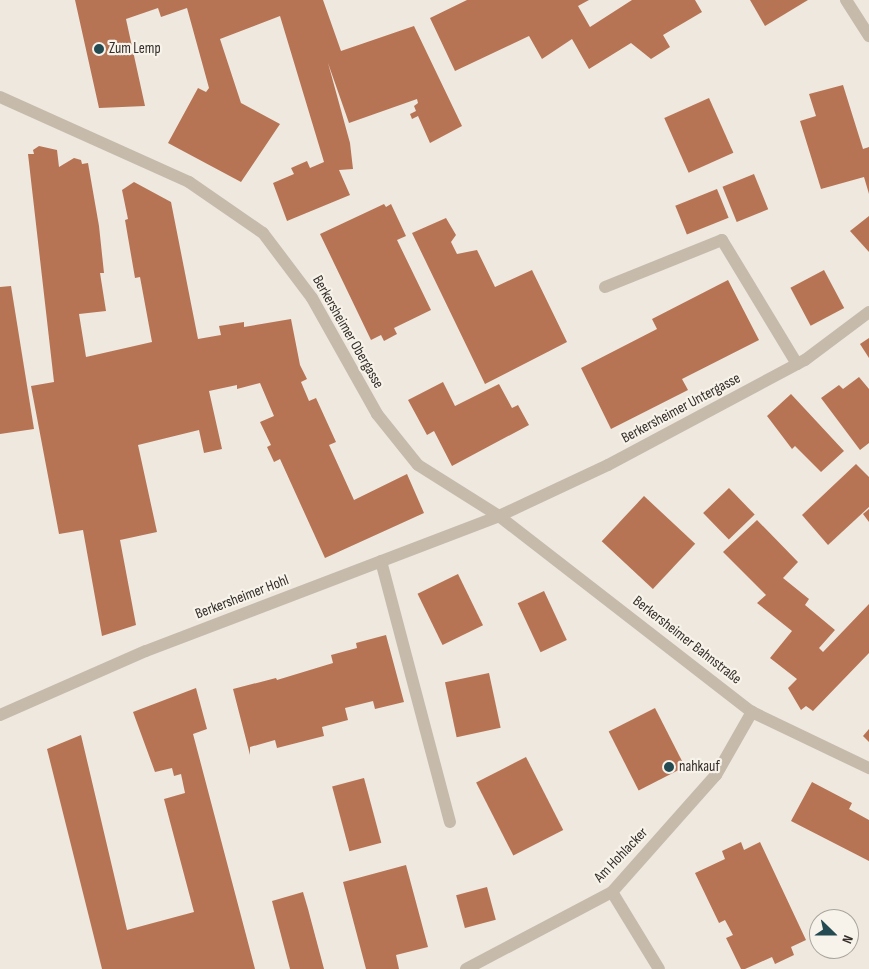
<!DOCTYPE html>
<meta charset="utf-8">
<style>
body{margin:0}
#map{position:relative;width:869px;height:969px;overflow:hidden;background:#efe8de;font-family:"Sofia Sans Condensed",sans-serif}
div>[style]{position:absolute}
.building>*{inset:0;background:#b67455;transform-origin:0 0}
.minor>*{height:12px;margin:-6px;padding:0 6px;transform-origin:6px;border-radius:6px;background:#c6baab}
.dots>*{width:14px;height:14px;translate:-50% -50%;box-sizing:border-box;border:2px solid #f7f2ea;border-radius:50%}
span{translate:-50% -50%;white-space:nowrap;text-align:center;line-height:1.15;-webkit-text-stroke:4.5px #f7f2ea;paint-order:stroke}
.poi-label{font-size:15px;color:#352e2a}
.left{translate:0 -50%;text-align:left}
.street-label{font-size:15px;color:#352e2a}
.north{position:absolute;left:809px;top:909px;width:50px;height:50px;box-sizing:border-box;background:#f7f2ea;border:1px solid #a9a49d;border-radius:50%;rotate:112deg;font-size:14px;font-weight:700;line-height:20px;text-align:center;color:#352e2a}
.north::after{content:'';display:block;margin:auto;width:18px;height:22px;background:#244b51;clip-path:polygon(50% 0,100% 100%,50% 72%,0 100%)}
</style>
<div id="map">
<div class="building">
<i style="clip-path:polygon(75px 0,323px 0,341px 51px,414px 26px,462px 126px,430px 143px,418px 116px,412px 119px,410px 114px,416px 111px,414px 106px,418px 103px,417px 99px,349px 123px,328px 63px,350px 143px,353px 169px,339px 170px,350px 195px,287px 221px,273px 183px,294px 174px,291px 168px,307px 161px,310px 168px,324px 162px,280px 16px,220px 39px,241px 103px,280px 124px,241px 182px,168px 143px,198px 88px,206px 92px,209px 88px,187px 8px,161px 17px,158px 8px,126px 19px,145px 106px,99px 108px)"></i>
<i style="clip-path:polygon(467px 0,589px 0,578px 6px,590px 27px,632px 0,695px 0,702px 12px,663px 35px,670px 47px,651px 59px,631px 43px,589px 69px,572px 39px,542px 59px,529px 36px,455px 71px,430px 18px)"></i>
<i style="clip-path:polygon(750px 0,808px 0,765px 26px)"></i>
<i style="clip-path:polygon(843px 85px,863px 149px,869px 147px,869px 194px,864px 177px,821px 189px,800px 121px,816px 116px,809px 94px)"></i>
<i style="left:709px;top:98px;width:60px;height:49px;rotate:66deg"></i>
<i style="clip-path:polygon(39px 146px,57px 150px,59px 167px,74px 158px,81px 160px,82px 164px,88px 163px,99px 226px,104px 273px,100px 273px,106px 311px,79px 314px,86px 357px,152px 342px,140px 277px,135px 278px,125px 220px,128px 219px,122px 190px,134px 182px,171px 202px,198px 339px,221px 335px,219px 326px,244px 322px,244px 327px,291px 319px,300px 365px,307px 379px,301px 382px,309px 401px,316px 398px,336px 442px,329px 445px,354px 500px,407px 474px,424px 513px,325px 558px,280px 459px,274px 462px,267px 447px,271px 445px,260px 422px,274px 416px,260px 383px,237px 389px,237px 385px,209px 391px,222px 449px,204px 453px,199px 430px,138px 445px,157px 532px,120px 540px,136px 625px,102px 636px,83px 530px,59px 534px,31px 386px,54px 382px,28px 154px,34px 154px,33px 150px)"></i>
<i style="left:754px;top:174px;width:38px;height:34px;rotate:68deg"></i>
<i style="left:717px;top:189px;width:31px;height:45px;rotate:68deg"></i>
<i style="clip-path:polygon(384px 204px,386px 207px,391px 204px,406px 236px,397px 240px,431px 310px,394px 328px,397px 334px,384px 341px,381px 335px,371px 340px,320px 234px)"></i>
<i style="clip-path:polygon(869px 216px,869px 252px,850px 231px)"></i>
<i style="clip-path:polygon(446px 218px,456px 235px,451px 242px,457px 254px,477px 250px,495px 287px,532px 270px,567px 342px,485px 384px,412px 233px)"></i>
<i style="left:824px;top:270px;width:43px;height:38px;rotate:62deg"></i>
<i style="clip-path:polygon(728px 280px,759px 340px,682px 379px,688px 390px,611px 429px,581px 368px,657px 329px,652px 319px)"></i>
<i style="clip-path:polygon(11px 286px,34px 429px,0 434px,0 287px)"></i>
<i style="clip-path:polygon(869px 338px,869px 358px,860px 344px)"></i>
<i style="clip-path:polygon(859px 377px,869px 389px,869px 443px,860px 450px,821px 398px,839px 385px,843px 389px)"></i>
<i style="clip-path:polygon(443px 382px,455px 406px,499px 384px,512px 408px,518px 405px,529px 425px,452px 466px,434px 431px,427px 435px,408px 400px)"></i>
<i style="clip-path:polygon(791px 394px,844px 451px,821px 472px,795px 446px,792px 449px,767px 416px)"></i>
<i style="clip-path:polygon(856px 464px,869px 477px,869px 507px,828px 545px,802px 515px)"></i>
<i style="left:729px;top:488px;width:37px;height:36px;rotate:46deg"></i>
<i style="left:644px;top:496px;width:70px;height:62px;rotate:43deg"></i>
<i style="clip-path:polygon(869px 509px,869px 522px,863px 514px)"></i>
<i style="clip-path:polygon(757px 520px,798px 562px,783px 578px,809px 599px,805px 605px,835px 630px,819px 648px,823px 652px,869px 604px,869px 653px,813px 711px,806px 706px,801px 710px,788px 688px,797px 679px,770px 658px,792px 631px,757px 603px,766px 595px,723px 552px)"></i>
<i style="left:458px;top:574px;width:57px;height:45px;rotate:64deg"></i>
<i style="left:544px;top:591px;width:54px;height:29px;rotate:65deg"></i>
<i style="clip-path:polygon(386px 635px,404px 702px,375px 709px,373px 701px,345px 708px,348px 720px,322px 727px,324px 736px,277px 748px,275px 740px,250px 747px,250px 755px,233px 689px,276px 678px,277px 680px,333px 663px,331px 655px,357px 648px,356px 643px)"></i>
<i style="left:489px;top:673px;width:56px;height:45px;rotate:78deg"></i>
<i style="clip-path:polygon(196px 688px,207px 729px,193px 734px,255px 969px,102px 969px,47px 749px,81px 735px,127px 930px,194px 912px,164px 799px,185px 793px,181px 774px,174px 776px,172px 768px,155px 772px,133px 712px)"></i>
<i style="left:655px;top:708px;width:66px;height:52px;rotate:63deg"></i>
<i style="clip-path:polygon(869px 729px,869px 742px,863px 736px)"></i>
<i style="left:526px;top:757px;width:82px;height:56px;rotate:63deg"></i>
<i style="left:364px;top:778px;width:67px;height:33px;rotate:75deg"></i>
<i style="clip-path:polygon(812px 782px,852px 803px,849px 809px,869px 820px,869px 861px,791px 821px)"></i>
<i style="clip-path:polygon(741px 842px,744px 850px,760px 842px,806px 940px,791px 947px,794px 955px,775px 964px,772px 957px,745px 969px,741px 969px,726px 938px,733px 935px,725px 920px,719px 923px,695px 873px,725px 859px,722px 851px)"></i>
<i style="clip-path:polygon(406px 865px,428px 947px,396px 955px,399px 969px,366px 969px,343px 882px)"></i>
<i style="left:487px;top:887px;width:34px;height:32px;rotate:75deg"></i>
<i style="clip-path:polygon(303px 892px,308px 909px,324px 969px,290px 969px,272px 901px)"></i>
</div>
<div class="minor">
<i style="left:846px;top:0;width:43px;rotate:57.4deg"></i>
<i style="left:0;top:97px;width:207px;rotate:24.2deg"></i>
<i style="left:189px;top:182px;width:90px;rotate:34.6deg"></i>
<i style="left:263px;top:233px;width:81px;rotate:53deg"></i>
<i style="left:312px;top:298px;width:133px;rotate:60.7deg"></i>
<i style="left:377px;top:414px;width:65px;rotate:51.2deg"></i>
<i style="left:418px;top:465px;width:96px;rotate:32.2deg"></i>
<i style="left:499px;top:516px;width:320px;rotate:37.8deg"></i>
<i style="left:752px;top:712px;width:130px;rotate:25.6deg"></i>
<i style="left:605px;top:287px;width:126px;rotate:-21.9deg"></i>
<i style="left:722px;top:240px;width:145px;rotate:58.8deg"></i>
<i style="left:381px;top:561px;width:270px;rotate:75.2deg"></i>
<i style="left:0;top:715px;width:159px;rotate:-23.7deg"></i>
<i style="left:146px;top:651px;width:378px;rotate:-20.9deg"></i>
<i style="left:499px;top:516px;width:120px;rotate:-25.1deg"></i>
<i style="left:608px;top:465px;width:223px;rotate:-28.1deg"></i>
<i style="left:805px;top:360px;width:80px;rotate:-36.9deg"></i>
<i style="left:612px;top:892px;width:90px;rotate:58.6deg"></i>
<i style="left:466px;top:969px;width:165px;rotate:-27.8deg"></i>
<i style="left:612px;top:892px;width:157px;rotate:-48.4deg"></i>
<i style="left:716px;top:775px;width:73px;rotate:-60.3deg"></i>
</div>
<div class="dots">
<i style="left:99px;top:49px;background:#244b51"></i>
<i style="left:669px;top:767px;background:#244b51"></i>
</div>
<div class="poi-label">
<span class="left" style="left:109px;top:49px">Zum Lemp</span>
<span class="left" style="left:679px;top:767px">nahkauf</span>
</div>
<div class="street-label">
<span style="left:348px;top:332px;rotate:60deg">Berkersheimer Obergasse</span>
<span style="left:681px;top:408px;rotate:-28deg">Berkersheimer Untergasse</span>
<span style="left:242px;top:597px;rotate:-21deg">Berkersheimer Hohl</span>
<span style="left:687px;top:640px;rotate:38deg">Berkersheimer Bahnstraße</span>
<span style="left:621px;top:855px;rotate:-46deg">Am Hohlacker</span>
</div>
<div class="north">N</div>
</div>
